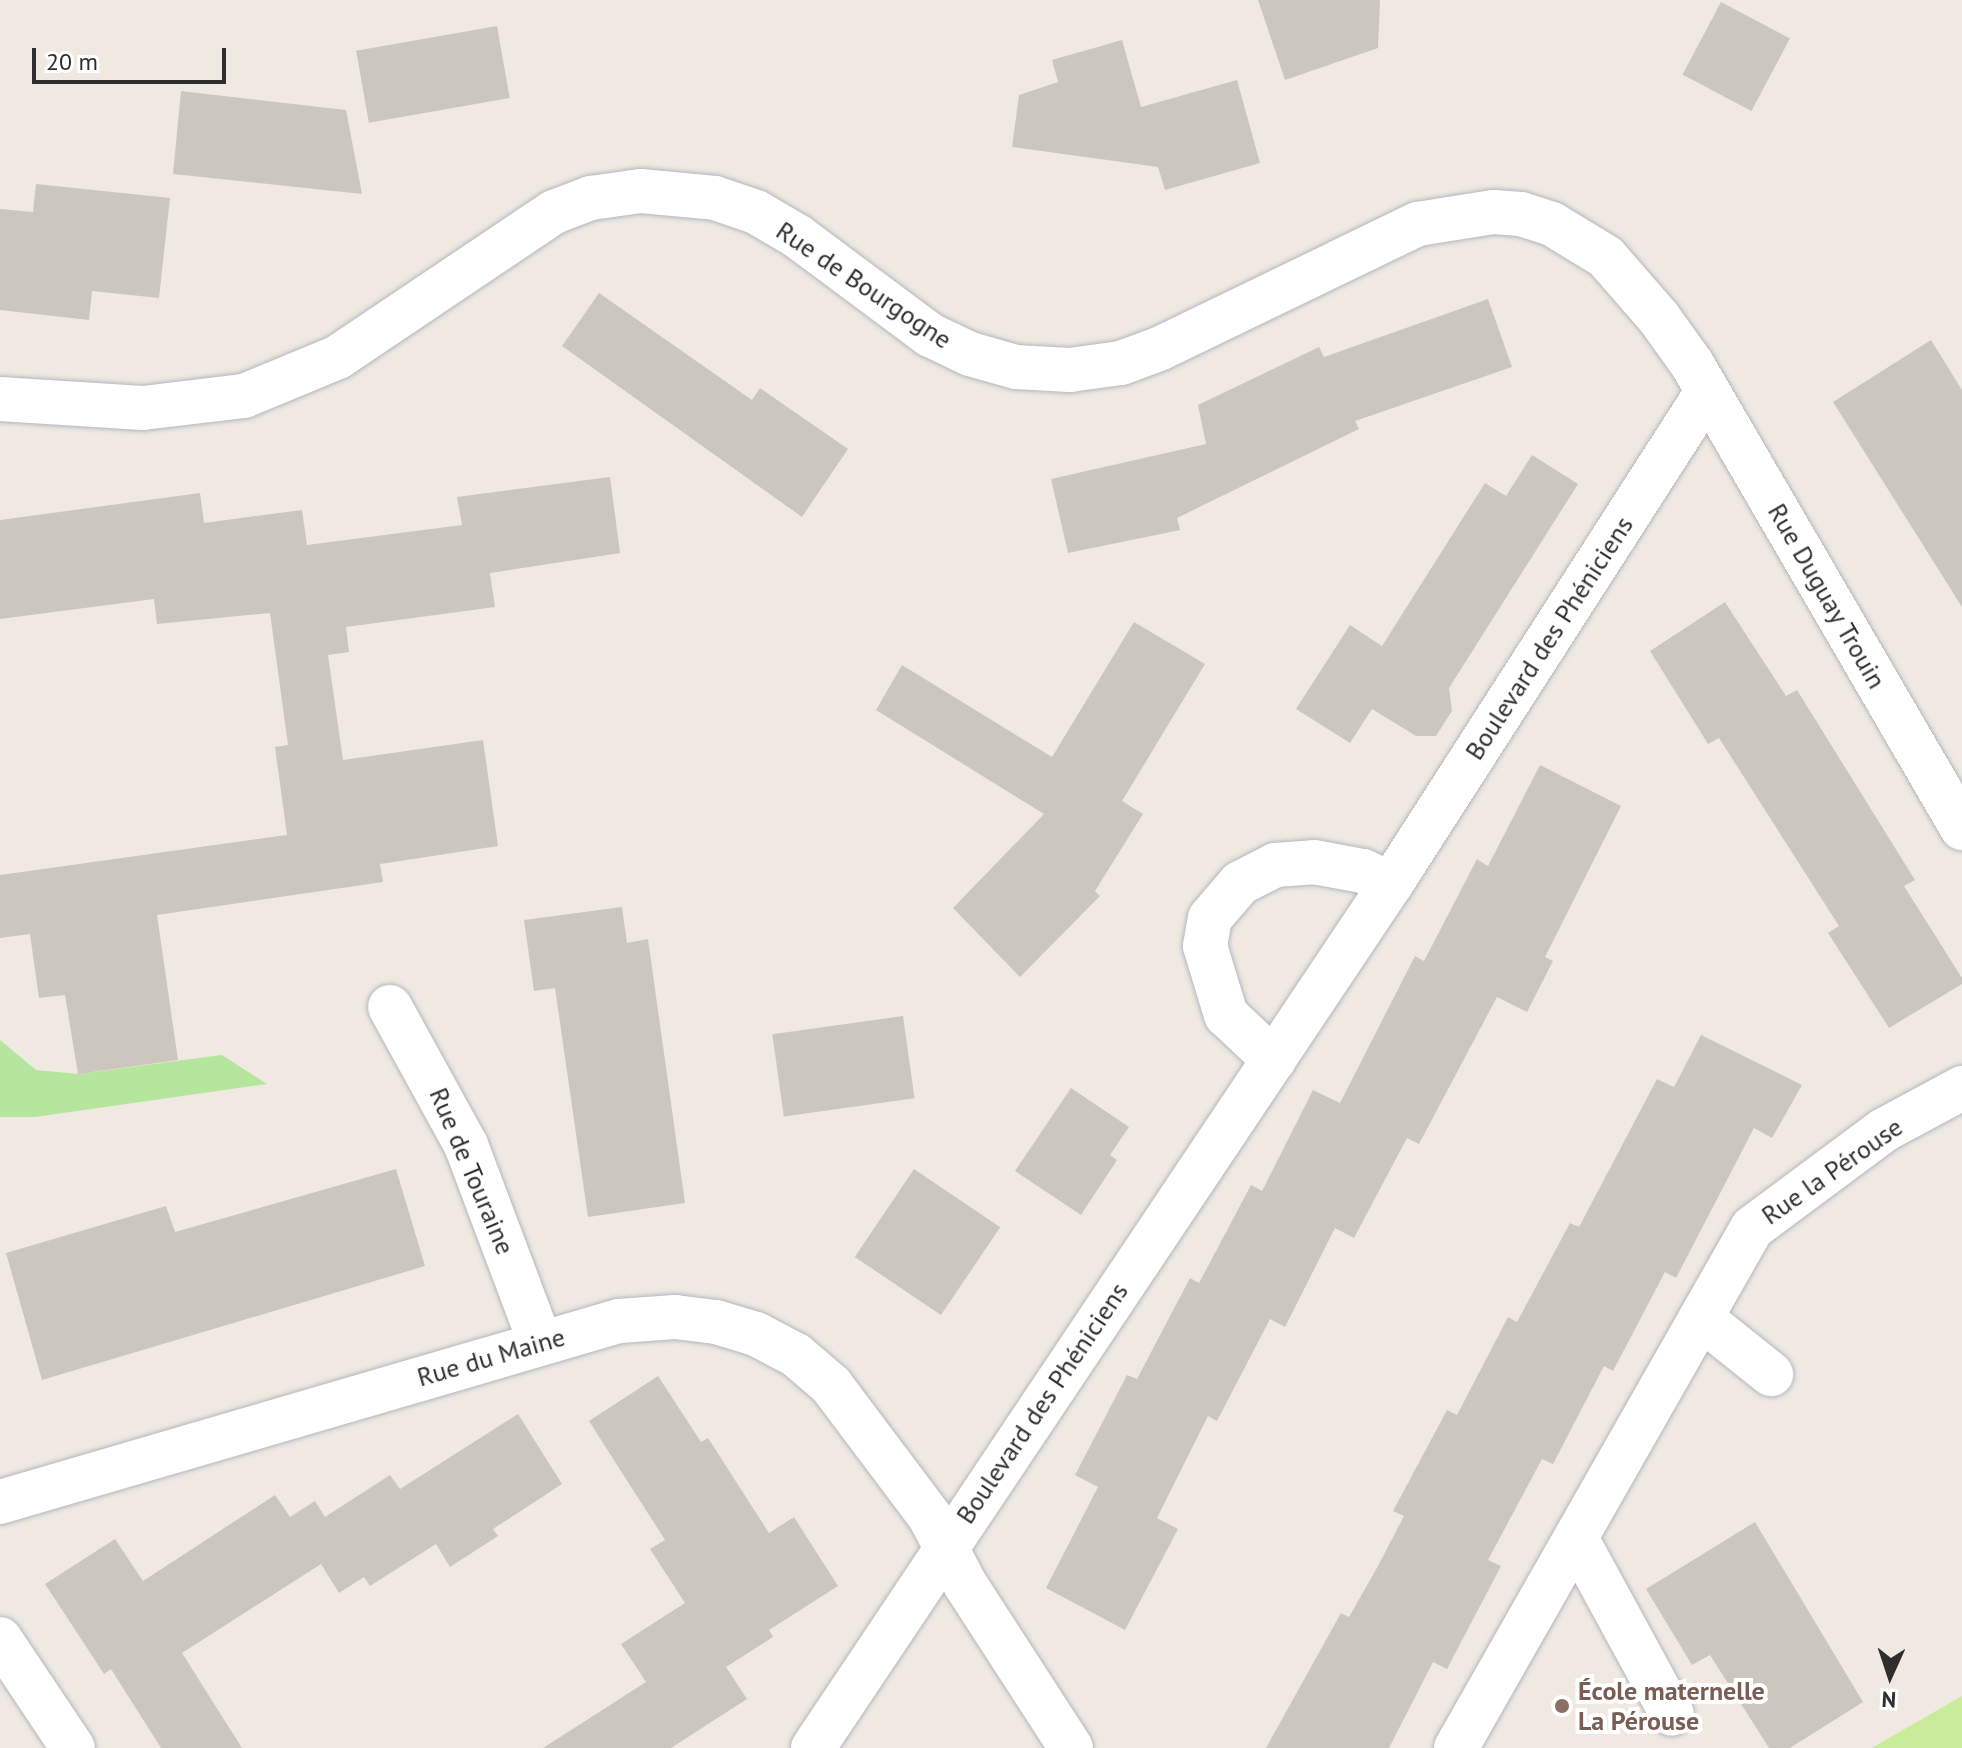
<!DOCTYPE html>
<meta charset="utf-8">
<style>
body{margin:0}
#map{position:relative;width:1962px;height:1748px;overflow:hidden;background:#efe9e1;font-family:"PT Sans",sans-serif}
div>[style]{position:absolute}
.green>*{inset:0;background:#b6e59e}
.pitch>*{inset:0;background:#c9ec9a}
.building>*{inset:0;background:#cbc7bf;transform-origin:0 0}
.roads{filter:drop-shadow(0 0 2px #b4b7c1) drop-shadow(0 0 2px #b4b7c1)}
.minor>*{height:44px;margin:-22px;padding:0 22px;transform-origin:22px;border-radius:22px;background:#fff}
.dots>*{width:22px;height:22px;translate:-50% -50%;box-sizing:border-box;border:4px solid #fff;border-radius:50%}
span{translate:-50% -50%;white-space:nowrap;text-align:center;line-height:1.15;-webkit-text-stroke:8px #fff;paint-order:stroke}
.street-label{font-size:26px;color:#2e2e2e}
.education-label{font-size:26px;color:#785e54;font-weight:700}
.left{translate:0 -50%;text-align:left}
.north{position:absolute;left:1850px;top:1636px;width:80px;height:80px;-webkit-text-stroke:6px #fff;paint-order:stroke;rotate:183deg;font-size:22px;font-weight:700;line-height:32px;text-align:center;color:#2e2e2e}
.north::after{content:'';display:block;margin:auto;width:28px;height:36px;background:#2e2e2e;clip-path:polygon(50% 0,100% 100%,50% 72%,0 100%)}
.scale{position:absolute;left:32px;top:48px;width:194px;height:36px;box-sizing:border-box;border:4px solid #2e2e2e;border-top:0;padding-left:10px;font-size:24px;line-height:28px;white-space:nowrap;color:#2e2e2e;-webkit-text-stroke:6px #fff;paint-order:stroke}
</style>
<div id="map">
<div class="green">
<i style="clip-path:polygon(0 1040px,36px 1070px,78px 1074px,222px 1055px,267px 1084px,35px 1117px,0 1117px)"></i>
</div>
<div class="pitch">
<i style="clip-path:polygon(1962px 1696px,1962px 1748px,1872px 1748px,1889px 1738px)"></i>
</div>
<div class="building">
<i style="clip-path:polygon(1258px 0,1380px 0,1378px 48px,1285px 80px)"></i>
<i style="left:1721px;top:2px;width:78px;height:82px;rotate:28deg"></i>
<i style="left:497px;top:26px;width:73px;height:143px;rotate:80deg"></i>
<i style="clip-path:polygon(1122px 40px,1141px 107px,1237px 80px,1260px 163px,1165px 190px,1158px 167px,1012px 147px,1019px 95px,1058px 82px,1052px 60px)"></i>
<i style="clip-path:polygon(181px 91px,346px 110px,362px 194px,173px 174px)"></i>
<i style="clip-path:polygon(36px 184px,170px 198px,159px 298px,92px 291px,89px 320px,0 310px,0 209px,33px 212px)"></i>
<i style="clip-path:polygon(599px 293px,752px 400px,760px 388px,848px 449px,802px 517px,562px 346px)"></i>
<i style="clip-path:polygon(1488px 299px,1512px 367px,1355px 421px,1359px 429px,1177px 518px,1180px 530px,1068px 553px,1051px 479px,1206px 444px,1198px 405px,1319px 347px,1324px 357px)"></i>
<i style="clip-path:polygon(1931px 340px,1962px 390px,1962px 607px,1833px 402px)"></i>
<i style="clip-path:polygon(1532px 455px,1578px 484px,1449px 688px,1452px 711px,1436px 736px,1416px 736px,1372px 709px,1350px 743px,1296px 709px,1350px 625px,1382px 646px,1485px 483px,1506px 496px)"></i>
<i style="clip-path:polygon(610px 477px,620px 553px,490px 573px,495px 607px,346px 627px,349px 652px,328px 655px,343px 760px,483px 740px,498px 846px,380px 864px,383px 882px,157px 915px,178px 1060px,78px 1074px,65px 995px,39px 998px,30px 934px,0 938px,0 875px,287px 835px,275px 747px,288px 745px,270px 613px,157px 624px,154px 599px,0 619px,0 520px,200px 493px,204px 523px,302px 510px,307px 545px,462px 525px,457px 497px)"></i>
<i style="clip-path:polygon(1725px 602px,1786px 696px,1797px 690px,1915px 880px,1904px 886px,1962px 978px,1962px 984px,1889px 1028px,1828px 933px,1839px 926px,1719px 738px,1708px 744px,1650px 651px)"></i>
<i style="clip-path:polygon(1134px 622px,1205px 664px,1122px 801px,1143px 814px,1095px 891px,1100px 896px,1020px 977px,953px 908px,1044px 814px,876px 710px,902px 665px,1052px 757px)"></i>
<i style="clip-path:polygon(1540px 765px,1621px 806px,1545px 957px,1553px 961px,1527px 1012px,1497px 997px,1419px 1144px,1407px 1138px,1354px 1238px,1335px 1228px,1285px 1327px,1270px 1319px,1217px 1421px,1208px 1416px,1157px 1518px,1178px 1529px,1125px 1630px,1046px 1588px,1098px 1487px,1075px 1475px,1127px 1375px,1137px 1379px,1190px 1278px,1199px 1283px,1251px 1185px,1262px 1191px,1313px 1090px,1340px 1103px,1415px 956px,1424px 961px,1477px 859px,1488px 866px)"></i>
<i style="clip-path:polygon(622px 907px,627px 943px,648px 939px,685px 1203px,588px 1217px,555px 988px,534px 991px,524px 920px)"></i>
<i style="left:903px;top:1016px;width:83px;height:132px;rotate:82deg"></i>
<i style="clip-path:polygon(1701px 1035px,1802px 1085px,1772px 1138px,1754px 1128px,1676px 1278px,1665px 1272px,1613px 1371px,1604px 1366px,1553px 1464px,1542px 1459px,1488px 1560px,1501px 1566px,1447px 1669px,1433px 1662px,1389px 1748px,1266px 1748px,1341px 1613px,1349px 1617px,1378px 1566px,1404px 1516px,1393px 1511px,1447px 1410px,1457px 1415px,1508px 1317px,1517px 1322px,1570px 1223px,1579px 1227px,1657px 1079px,1674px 1087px)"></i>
<i style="clip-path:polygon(1071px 1088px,1129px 1127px,1110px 1155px,1117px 1160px,1081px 1215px,1015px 1171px)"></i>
<i style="clip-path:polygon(396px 1169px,425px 1266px,42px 1380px,6px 1253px,166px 1206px,175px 1232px)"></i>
<i style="left:914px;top:1169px;width:104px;height:106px;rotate:34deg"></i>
<i style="clip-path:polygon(658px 1376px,701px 1442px,708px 1438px,769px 1533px,794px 1517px,838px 1586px,769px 1630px,773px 1637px,726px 1667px,747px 1699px,671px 1748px,543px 1748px,646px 1682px,621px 1644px,685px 1603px,650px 1549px,665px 1540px,589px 1421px)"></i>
<i style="clip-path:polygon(518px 1414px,562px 1484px,493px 1529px,498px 1536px,450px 1567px,436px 1544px,370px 1586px,364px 1577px,339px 1593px,321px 1564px,182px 1653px,242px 1748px,161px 1748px,111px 1669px,104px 1674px,45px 1584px,115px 1539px,143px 1581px,275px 1495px,290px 1517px,315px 1501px,325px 1517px,390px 1475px,400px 1489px)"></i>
<i style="clip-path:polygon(1755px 1522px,1863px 1702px,1790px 1748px,1769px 1748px,1710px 1655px,1692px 1665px,1646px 1589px)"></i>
</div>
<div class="roads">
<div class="minor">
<i style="left:0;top:399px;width:143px;rotate:3.6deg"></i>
<i style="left:143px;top:408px;width:102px;rotate:-6.8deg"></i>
<i style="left:244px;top:396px;width:102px;rotate:-22.5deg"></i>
<i style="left:338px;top:357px;width:260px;rotate:-33.9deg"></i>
<i style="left:554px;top:212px;width:40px;rotate:-21deg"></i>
<i style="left:591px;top:198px;width:50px;rotate:-8deg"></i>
<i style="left:641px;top:191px;width:74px;rotate:5.4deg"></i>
<i style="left:715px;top:198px;width:43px;rotate:18.9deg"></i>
<i style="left:756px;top:212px;width:48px;rotate:30.3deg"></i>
<i style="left:797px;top:236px;width:166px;rotate:36.7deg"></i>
<i style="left:930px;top:335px;width:44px;rotate:25.4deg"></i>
<i style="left:970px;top:354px;width:48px;rotate:15.8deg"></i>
<i style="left:1016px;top:367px;width:54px;rotate:3.2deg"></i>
<i style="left:1070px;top:370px;width:51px;rotate:-7.8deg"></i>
<i style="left:1121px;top:363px;width:40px;rotate:-20.2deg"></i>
<i style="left:1159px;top:349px;width:288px;rotate:-25.8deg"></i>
<i style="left:1418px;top:224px;width:76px;rotate:-9.1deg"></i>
<i style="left:1493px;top:212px;width:28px;rotate:4deg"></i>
<i style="left:1521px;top:214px;width:33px;rotate:18deg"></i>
<i style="left:1552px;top:224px;width:63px;rotate:31.4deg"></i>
<i style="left:1606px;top:257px;width:81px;rotate:49deg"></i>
<i style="left:1659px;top:318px;width:57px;rotate:54.3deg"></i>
<i style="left:1692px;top:364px;width:537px;rotate:59.81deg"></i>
<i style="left:390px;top:1007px;width:158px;rotate:61.2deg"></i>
<i style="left:466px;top:1145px;width:210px;rotate:69.4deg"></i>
<i style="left:1274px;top:1060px;width:66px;rotate:-136.8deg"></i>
<i style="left:1226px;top:1015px;width:72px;rotate:-106.9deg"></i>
<i style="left:1205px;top:946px;width:28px;rotate:-80deg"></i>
<i style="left:1210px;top:918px;width:46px;rotate:-49.4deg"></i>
<i style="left:1240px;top:883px;width:39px;rotate:-27deg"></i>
<i style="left:1275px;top:865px;width:39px;rotate:-4deg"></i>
<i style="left:1314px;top:862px;width:50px;rotate:10.4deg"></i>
<i style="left:1363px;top:871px;width:31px;rotate:25deg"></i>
<i style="left:1701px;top:1318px;width:90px;rotate:38.7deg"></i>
<i style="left:0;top:1502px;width:645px;rotate:-16.3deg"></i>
<i style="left:619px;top:1321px;width:56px;rotate:-4.1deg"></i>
<i style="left:675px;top:1317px;width:41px;rotate:7deg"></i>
<i style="left:716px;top:1322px;width:42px;rotate:16.7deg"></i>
<i style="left:756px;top:1334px;width:45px;rotate:27.7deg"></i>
<i style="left:796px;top:1355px;width:46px;rotate:40.6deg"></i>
<i style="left:831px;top:1385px;width:165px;rotate:53.1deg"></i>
<i style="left:930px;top:1517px;width:76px;rotate:62.4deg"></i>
<i style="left:965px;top:1584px;width:195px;rotate:57.1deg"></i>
<i style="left:1576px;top:1538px;width:200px;rotate:61.4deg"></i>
<i style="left:0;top:1639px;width:131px;rotate:56.2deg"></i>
<i style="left:813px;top:1748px;width:1040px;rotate:-56.22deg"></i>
<i style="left:1391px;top:884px;width:585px;rotate:-57.29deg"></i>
<i style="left:1456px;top:1748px;width:598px;rotate:-60.35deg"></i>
<i style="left:1752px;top:1228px;width:164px;rotate:-36.6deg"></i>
<i style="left:1884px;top:1130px;width:89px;rotate:-28.3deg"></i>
</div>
</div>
<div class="dots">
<i style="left:1562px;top:1706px;background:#8d6e63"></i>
</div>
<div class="street-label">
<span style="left:864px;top:285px;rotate:34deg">Rue de Bourgogne</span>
<span style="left:1827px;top:596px;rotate:60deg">Rue Duguay Trouin</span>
<span style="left:1549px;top:638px;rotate:-57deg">Boulevard des Phéniciens</span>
<span style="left:472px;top:1171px;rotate:67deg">Rue de Touraine</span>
<span style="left:1832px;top:1171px;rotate:-35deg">Rue la Pérouse</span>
<span style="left:491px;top:1357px;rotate:-16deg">Rue du Maine</span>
<span style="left:1042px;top:1403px;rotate:-56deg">Boulevard des Phéniciens</span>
</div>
<div class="education-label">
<span class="left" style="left:1578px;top:1706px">École maternelle<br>La Pérouse</span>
</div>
<div class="north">N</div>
<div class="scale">20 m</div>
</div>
